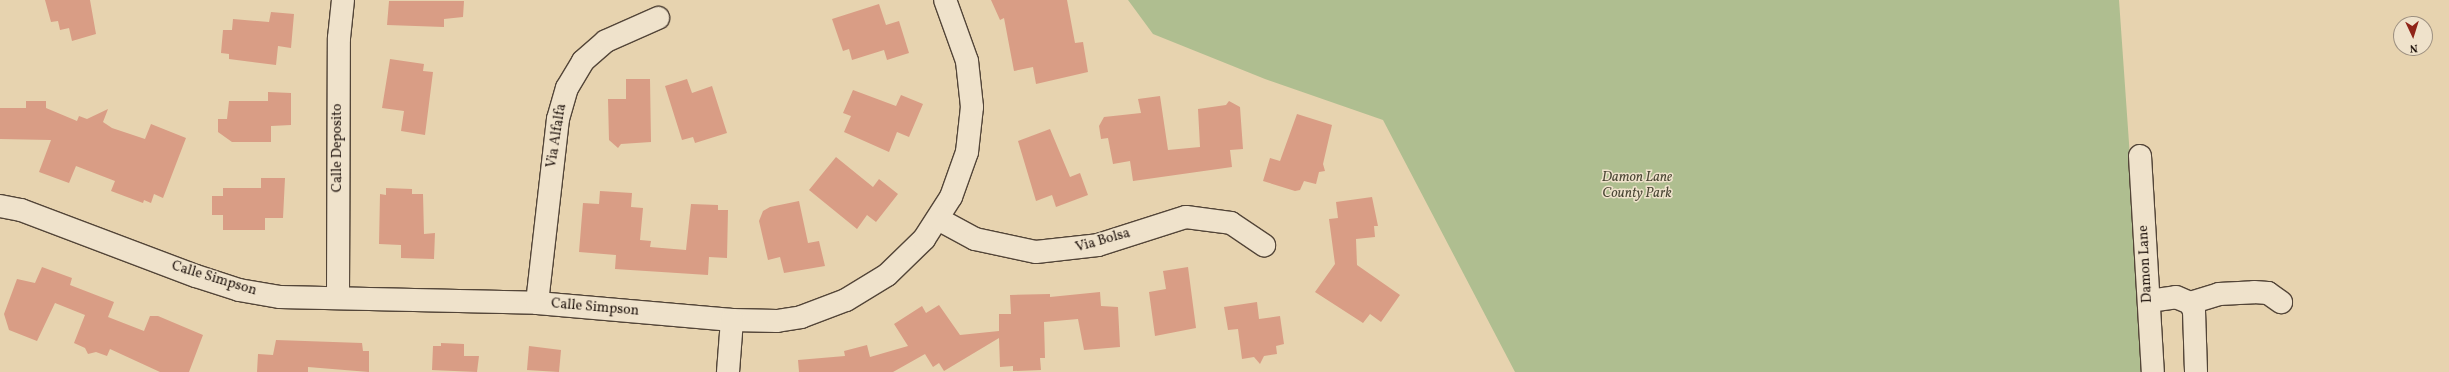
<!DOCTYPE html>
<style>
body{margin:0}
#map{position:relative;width:2449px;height:372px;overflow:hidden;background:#e7d3af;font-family:Vollkorn,serif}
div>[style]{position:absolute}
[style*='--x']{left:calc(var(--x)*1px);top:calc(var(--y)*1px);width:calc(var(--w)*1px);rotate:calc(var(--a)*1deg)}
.green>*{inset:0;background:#afbe90}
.building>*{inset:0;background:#d99d85}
.roads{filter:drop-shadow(1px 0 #534538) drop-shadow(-1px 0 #534538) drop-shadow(0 1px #534538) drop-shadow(0 -1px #534538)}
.minor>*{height:22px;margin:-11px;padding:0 11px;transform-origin:11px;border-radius:11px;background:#efe2cb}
span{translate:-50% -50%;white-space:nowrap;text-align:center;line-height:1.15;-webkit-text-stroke:3px #efe2cb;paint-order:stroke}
.street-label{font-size:14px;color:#221610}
.park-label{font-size:14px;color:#4c4836;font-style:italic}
.north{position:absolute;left:2393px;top:16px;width:40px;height:40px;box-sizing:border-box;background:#efe2cb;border:1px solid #9d9080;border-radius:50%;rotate:176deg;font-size:11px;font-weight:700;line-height:16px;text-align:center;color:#221610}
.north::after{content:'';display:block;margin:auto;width:14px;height:18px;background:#8f2418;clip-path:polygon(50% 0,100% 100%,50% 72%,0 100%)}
</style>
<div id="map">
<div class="green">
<i style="clip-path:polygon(1128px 0,2119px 0,2145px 372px,1515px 372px,1383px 120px,1265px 79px,1153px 34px)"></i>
</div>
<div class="building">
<i style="clip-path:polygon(45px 0,90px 0,96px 34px,72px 41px,69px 28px,60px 30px,58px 21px,51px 22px)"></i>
<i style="clip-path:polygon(991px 0,1067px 0,1075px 43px,1083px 42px,1088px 72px,1036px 84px,1033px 67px,1014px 71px,1004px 18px,1000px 20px)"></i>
<i style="clip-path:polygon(389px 1px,464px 1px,463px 17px,444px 19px,444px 27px,387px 25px)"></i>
<i style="clip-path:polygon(879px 4px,886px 25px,899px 21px,909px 53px,887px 60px,884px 50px,852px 60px,849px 49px,843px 51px,832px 19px)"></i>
<i style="clip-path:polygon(271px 12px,294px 14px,291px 48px,278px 46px,276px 65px,229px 59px,229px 54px,221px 53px,223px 30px,232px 30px,233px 19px,269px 22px)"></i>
<i style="clip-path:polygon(390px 59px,424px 64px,423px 71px,433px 72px,425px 135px,401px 131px,404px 111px,382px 108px)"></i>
<i style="clip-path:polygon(626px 79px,650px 79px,651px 142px,621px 144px,618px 148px,609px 140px,608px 99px,626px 99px)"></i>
<i style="clip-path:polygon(687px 79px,692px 93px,712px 86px,727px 133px,695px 143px,693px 137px,682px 140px,665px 86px)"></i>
<i style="clip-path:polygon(853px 90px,896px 106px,901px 95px,923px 104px,909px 137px,897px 132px,889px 152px,844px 132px,851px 116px,843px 113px)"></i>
<i style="clip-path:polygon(268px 92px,291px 93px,291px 125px,271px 126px,271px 142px,232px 142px,218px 132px,218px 119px,227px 119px,229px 101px,268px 101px)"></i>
<i style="clip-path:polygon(1160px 96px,1168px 150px,1200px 147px,1198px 109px,1226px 105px,1229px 101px,1240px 107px,1243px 149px,1230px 150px,1232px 167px,1133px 181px,1130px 161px,1113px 164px,1108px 138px,1101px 139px,1099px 126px,1104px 117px,1141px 113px,1138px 99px)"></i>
<i style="clip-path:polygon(26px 101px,46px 101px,46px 108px,77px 121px,79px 116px,87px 119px,108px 109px,103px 122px,112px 128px,145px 139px,151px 124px,186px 138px,163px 198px,154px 194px,151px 203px,144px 200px,143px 203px,111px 191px,115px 181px,76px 166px,69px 183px,39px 172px,51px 140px,0 139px,0 108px,26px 108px)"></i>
<i style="clip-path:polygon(1297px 114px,1332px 125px,1323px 164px,1325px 171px,1319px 172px,1316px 184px,1304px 181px,1300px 190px,1295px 191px,1263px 181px,1270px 158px,1280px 161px)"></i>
<i style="clip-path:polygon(1050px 129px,1070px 177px,1080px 173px,1088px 195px,1056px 207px,1052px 195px,1036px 201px,1018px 141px)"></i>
<i style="clip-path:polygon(836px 157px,873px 187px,879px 179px,898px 194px,876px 222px,867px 215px,857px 229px,809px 190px)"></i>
<i style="clip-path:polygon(261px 178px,285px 178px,283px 218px,265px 218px,265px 230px,223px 230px,223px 215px,212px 215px,212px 196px,223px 196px,223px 188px,261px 188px)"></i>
<i style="clip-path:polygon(386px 188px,412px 189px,412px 194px,423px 194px,424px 234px,435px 233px,434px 259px,401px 258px,401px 245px,379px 244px,380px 194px,386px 195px)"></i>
<i style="clip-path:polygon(600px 191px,632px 193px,631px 207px,643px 208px,640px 240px,651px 241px,650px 247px,686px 250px,691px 204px,718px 205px,718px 210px,728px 210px,727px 258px,709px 257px,708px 275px,615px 269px,616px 255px,579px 252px,583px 203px,599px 204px)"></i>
<i style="clip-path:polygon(1372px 197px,1378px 226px,1374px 226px,1375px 237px,1356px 239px,1357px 265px,1400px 295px,1381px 322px,1370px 314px,1363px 323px,1315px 292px,1335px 264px,1329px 219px,1338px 218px,1336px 202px)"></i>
<i style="clip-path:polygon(799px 201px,808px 243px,819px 241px,825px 266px,784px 273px,780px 257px,768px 260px,759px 221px,763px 211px,770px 207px)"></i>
<i style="clip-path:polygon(42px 267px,72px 278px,70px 285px,114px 302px,108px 317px,144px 331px,150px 316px,158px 316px,203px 335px,189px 372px,160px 372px,110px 349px,107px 356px,96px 352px,88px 354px,85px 348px,74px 343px,85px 315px,55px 303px,37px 341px,9px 330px,4px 314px,17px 279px,35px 283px)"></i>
<i style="clip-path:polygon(1188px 267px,1196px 328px,1155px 336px,1149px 292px,1166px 289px,1163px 271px)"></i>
<i style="clip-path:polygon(1100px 292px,1101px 306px,1118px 307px,1120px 347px,1084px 350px,1078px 319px,1044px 322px,1045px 358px,1040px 358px,1041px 370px,1013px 371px,1013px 366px,1000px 367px,999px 338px,944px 371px,939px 363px,933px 367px,925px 354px,893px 372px,799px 372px,798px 360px,845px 356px,844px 351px,867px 345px,870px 357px,908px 346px,894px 324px,922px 306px,926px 313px,939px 305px,960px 335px,999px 331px,999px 314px,1011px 314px,1010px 295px,1050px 294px,1050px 297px)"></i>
<i style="clip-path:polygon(1257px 302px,1259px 319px,1280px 316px,1284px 344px,1276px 346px,1277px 354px,1264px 356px,1260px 364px,1254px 357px,1242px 359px,1238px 329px,1228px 330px,1224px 307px)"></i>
<i style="clip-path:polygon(276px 340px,362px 343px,363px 351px,369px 351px,369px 372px,308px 367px,308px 372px,257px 372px,258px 354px,273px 355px)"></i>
<i style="clip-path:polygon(441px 343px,464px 344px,464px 356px,479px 356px,477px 372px,432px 370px,433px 346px,441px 346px)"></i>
<i style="clip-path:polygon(529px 346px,561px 350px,559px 372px,527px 370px)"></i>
</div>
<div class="roads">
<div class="minor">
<i style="--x:2140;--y:156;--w:216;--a:86.6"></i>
<i style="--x:0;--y:206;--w:21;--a:11"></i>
<i style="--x:21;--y:210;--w:187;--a:20.7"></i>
<i style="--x:196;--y:276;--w:45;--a:18"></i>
<i style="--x:239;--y:290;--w:42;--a:9.7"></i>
<i style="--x:280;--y:297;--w:257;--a:1.3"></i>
<i style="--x:537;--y:303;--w:196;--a:5"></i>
<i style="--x:732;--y:320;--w:45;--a:1.3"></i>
<i style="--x:777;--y:321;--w:24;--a:-9"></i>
<i style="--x:801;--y:317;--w:48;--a:-20.7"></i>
<i style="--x:846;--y:300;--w:48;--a:-31.4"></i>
<i style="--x:887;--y:275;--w:52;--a:-44.2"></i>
<i style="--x:924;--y:239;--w:50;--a:-57.3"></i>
<i style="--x:951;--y:197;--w:48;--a:-70.4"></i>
<i style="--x:967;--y:152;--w:45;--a:-83.7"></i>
<i style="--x:972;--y:107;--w:46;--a:-96.2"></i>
<i style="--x:967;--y:61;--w:65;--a:-109.8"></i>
<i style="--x:938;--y:219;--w:42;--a:28.4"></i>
<i style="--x:975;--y:239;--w:62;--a:12"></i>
<i style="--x:1036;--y:252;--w:62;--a:-6.4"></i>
<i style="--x:1098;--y:245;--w:92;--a:-17.7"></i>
<i style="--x:1186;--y:217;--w:45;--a:7.6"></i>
<i style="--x:1231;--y:223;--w:40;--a:34"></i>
<i style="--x:338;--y:296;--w:258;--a:-89.8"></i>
<i style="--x:339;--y:38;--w:38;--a:-84"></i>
<i style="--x:2149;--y:301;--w:27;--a:-8"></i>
<i style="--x:2176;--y:297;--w:15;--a:23"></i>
<i style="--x:2190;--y:303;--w:9;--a:63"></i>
<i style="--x:2194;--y:311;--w:61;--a:88.1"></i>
<i style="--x:537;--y:303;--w:185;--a:-83.5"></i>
<i style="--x:558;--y:119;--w:32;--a:-74"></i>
<i style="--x:567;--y:88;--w:31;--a:-59"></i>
<i style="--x:583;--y:61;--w:30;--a:-41"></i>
<i style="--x:606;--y:41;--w:57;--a:-23.9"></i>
<i style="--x:2190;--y:303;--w:30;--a:-17"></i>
<i style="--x:2219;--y:294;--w:35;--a:-3"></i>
<i style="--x:2254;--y:292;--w:14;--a:4"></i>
<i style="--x:2268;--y:293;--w:16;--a:35"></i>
<i style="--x:728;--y:372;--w:52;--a:-85.6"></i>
</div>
</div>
<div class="street-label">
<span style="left:557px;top:136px;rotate:-81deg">Via Alfalfa</span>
<span style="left:338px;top:148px;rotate:-90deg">Calle Deposito</span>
<span style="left:1103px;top:241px;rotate:-16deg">Via Bolsa</span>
<span style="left:2146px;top:264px;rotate:-93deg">Damon Lane</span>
<span style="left:214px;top:279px;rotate:17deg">Calle Simpson</span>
<span style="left:595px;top:308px;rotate:5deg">Calle Simpson</span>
</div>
<div class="park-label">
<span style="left:1637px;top:186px">Damon Lane<br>County Park</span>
</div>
<div class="north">N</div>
</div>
